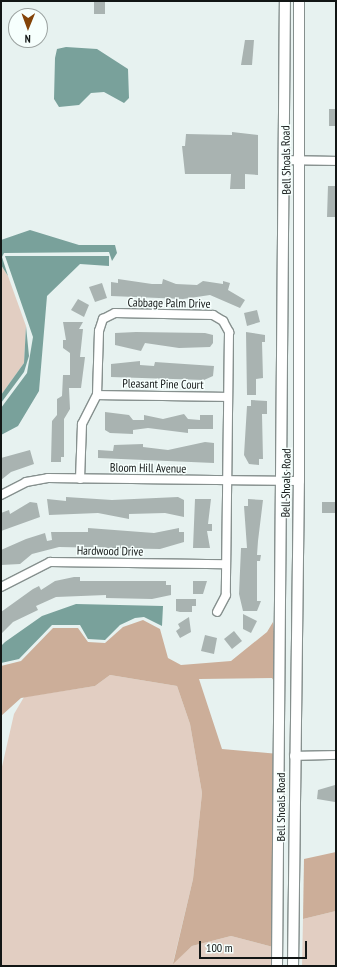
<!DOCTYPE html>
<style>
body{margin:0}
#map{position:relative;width:337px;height:967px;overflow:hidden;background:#e7f2f0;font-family:"PT Sans Narrow",sans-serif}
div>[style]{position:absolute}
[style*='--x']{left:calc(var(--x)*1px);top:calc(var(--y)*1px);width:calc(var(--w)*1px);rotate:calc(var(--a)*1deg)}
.green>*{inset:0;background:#e2cec2}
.forest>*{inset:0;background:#ccae99}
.water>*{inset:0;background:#79a19b}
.building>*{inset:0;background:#a9b3b1}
.roads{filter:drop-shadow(1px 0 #86908e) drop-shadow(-1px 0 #86908e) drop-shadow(0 1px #86908e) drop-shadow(0 -1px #86908e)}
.minor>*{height:8px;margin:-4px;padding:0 4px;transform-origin:4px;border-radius:4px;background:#fff}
.major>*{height:10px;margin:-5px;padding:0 5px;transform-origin:5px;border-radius:5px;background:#fff}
span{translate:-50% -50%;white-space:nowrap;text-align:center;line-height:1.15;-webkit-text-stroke:3px #f6fffd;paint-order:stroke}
.street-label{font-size:12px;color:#121615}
.frame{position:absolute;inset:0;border:2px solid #121615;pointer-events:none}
.north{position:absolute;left:8px;top:8px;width:40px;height:40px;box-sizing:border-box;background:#f6fffd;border:1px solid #9ba2a0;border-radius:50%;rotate:181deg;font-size:11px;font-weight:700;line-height:16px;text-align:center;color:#121615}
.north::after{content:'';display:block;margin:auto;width:14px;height:18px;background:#834308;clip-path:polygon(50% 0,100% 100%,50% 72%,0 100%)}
.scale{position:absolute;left:199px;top:941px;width:108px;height:18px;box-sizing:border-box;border:2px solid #121615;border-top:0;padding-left:5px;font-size:12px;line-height:14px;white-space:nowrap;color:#121615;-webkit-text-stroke:3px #f6fffd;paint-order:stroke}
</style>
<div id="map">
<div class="green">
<i style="clip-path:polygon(1px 265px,8px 276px,26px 326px,24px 363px,1px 395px)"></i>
<i style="clip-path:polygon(110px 675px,177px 686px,190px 724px,202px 793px,193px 879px,173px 963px,192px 946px,231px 936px,273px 947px,273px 966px,1px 966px,1px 771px,14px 714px,24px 697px,95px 686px)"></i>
<i style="clip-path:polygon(336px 911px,336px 966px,302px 966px,303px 919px)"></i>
</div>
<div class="forest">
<i style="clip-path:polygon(143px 620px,160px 629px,168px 658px,181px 665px,231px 661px,267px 632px,273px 622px,280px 691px,272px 678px,199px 679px,222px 749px,279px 754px,273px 947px,231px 936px,192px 946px,173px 964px,193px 879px,202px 793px,190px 724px,177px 686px,110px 675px,95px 686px,21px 698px,1px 716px,1px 666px,21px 661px,53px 628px,78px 628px,88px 642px,105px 643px,123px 627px)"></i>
<i style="clip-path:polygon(336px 852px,336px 911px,303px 919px,304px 859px)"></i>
</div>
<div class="water">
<i style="clip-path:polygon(66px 47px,97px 49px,128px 69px,129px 98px,124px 103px,104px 92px,91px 93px,79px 105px,59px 107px,54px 99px,55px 58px,57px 49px)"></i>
<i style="clip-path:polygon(30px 230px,79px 245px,115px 245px,117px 253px,112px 261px,109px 252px,4px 253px,2px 257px,8px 276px,1px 265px,1px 240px)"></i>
<i style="clip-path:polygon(5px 256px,109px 256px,109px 266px,80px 264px,47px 296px,39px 391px,18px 426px,1px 435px,1px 408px,27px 373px,33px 337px)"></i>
<i style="clip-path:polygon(26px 326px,29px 356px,24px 372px,1px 403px,1px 395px,24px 363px)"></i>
<i style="clip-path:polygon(76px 604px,163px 606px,162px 626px,144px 617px,135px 618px,120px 625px,105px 640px,88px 639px,80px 625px,52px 625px,19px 659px,1px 663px,1px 646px,5px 642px,42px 616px)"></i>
</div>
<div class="building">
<i style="clip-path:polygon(94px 1px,105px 1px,105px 14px,94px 14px)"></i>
<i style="clip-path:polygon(245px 40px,254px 40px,252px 65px,241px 65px)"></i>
<i style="clip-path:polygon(329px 109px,336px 109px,336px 126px,329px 126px)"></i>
<i style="clip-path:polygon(232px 132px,258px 135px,258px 175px,245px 174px,245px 189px,230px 189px,231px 174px,185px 174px,182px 146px,185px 146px,186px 134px,232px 135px)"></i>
<i style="clip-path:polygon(328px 186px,336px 186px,336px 217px,327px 217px)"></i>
<i style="clip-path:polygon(118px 279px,152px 284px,162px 284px,163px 279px,176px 284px,197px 285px,203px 281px,223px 284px,223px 281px,230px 283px,228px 290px,245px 300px,240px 308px,210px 295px,183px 299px,111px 296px,111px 282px,118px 283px)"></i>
<i style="clip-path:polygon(102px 283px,107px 298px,95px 302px,89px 287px)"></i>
<i style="clip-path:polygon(78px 299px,89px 305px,84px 317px,71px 310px)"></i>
<i style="clip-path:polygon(257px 310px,260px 322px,247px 326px,244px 313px)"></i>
<i style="clip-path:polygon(63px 322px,83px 322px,79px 329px,83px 329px,80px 357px,85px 357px,84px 365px,81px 388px,69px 388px,70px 409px,64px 419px,64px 457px,61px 457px,61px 462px,51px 462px,52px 421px,57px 415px,57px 399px,62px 396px,63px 375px,70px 375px,70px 353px,63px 348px,63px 340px,66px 340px)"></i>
<i style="clip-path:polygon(136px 332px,205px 333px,213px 335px,213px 343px,210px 347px,179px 348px,145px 343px,141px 351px,115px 345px,115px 333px)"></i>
<i style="clip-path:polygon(246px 332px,265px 335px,265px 342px,262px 342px,263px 378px,256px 379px,256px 395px,247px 395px)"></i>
<i style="clip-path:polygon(140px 361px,140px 365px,154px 366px,155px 362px,214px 366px,213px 376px,204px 380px,111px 377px,111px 364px)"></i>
<i style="clip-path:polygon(251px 400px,267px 401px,267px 414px,262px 414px,263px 459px,259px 459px,259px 465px,249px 464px,244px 455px,247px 406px,251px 406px)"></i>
<i style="clip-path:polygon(105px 412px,129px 415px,133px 420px,144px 420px,144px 415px,163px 419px,184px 414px,188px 419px,200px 420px,200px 415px,213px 415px,213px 429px,188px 429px,188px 433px,148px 428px,133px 430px,133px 434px,110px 433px,105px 430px)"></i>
<i style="clip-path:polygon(205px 442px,214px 443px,214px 463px,98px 458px,98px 450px,113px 451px,114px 445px,143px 444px,143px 447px,168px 450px)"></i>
<i style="clip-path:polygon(30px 450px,34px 464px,11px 472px,1px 480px,1px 458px)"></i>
<i style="clip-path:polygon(66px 497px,112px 500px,178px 497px,184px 500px,184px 517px,165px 513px,129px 514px,129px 519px,98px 513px,49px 515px,47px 499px,66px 501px)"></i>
<i style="clip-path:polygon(195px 499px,211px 499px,208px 524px,212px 524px,212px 531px,207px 531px,210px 548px,193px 548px)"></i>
<i style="clip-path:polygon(248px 499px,263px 500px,258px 541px,257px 555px,261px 555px,260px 561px,257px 561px,257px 601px,261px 601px,257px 611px,243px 611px,239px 594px,241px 548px,247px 548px,244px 506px,248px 506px)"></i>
<i style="clip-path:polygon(30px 502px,37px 503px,40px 517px,1px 531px,1px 513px,9px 510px,10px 514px)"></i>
<i style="clip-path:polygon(322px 502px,336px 502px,336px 513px,322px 513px)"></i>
<i style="clip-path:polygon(88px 528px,154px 533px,179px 528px,179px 532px,184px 532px,184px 542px,160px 549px,59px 547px,32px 554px,20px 564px,1px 565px,1px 550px,26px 539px,45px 533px,47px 541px,52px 540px,51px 532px,88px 532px)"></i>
<i style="clip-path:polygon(74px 577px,80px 577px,80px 581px,166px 581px,166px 585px,171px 585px,171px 595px,152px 599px,106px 598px,106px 595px,56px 597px,36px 606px,38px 610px,13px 622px,1px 634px,1px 612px,33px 589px,39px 586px,41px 590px,55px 581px)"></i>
<i style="clip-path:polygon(193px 581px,207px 581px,203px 594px,193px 594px)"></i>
<i style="clip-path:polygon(176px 599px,196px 599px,196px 606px,192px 606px,192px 612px,180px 612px,176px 611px)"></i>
<i style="clip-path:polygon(243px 614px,257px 621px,251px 633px,243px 629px)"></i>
<i style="clip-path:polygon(189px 617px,191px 632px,180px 638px,176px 631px,180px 628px,178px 624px)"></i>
<i style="clip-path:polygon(234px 631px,242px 641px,232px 649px,224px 639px)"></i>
<i style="clip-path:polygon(205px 635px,217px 638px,214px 654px,201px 651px)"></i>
<i style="clip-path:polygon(335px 785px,335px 802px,317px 799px,318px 790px)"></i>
</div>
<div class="roads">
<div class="minor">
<i style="--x:283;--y:160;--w:53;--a:1.1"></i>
<i style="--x:97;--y:395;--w:131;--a:0.9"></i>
<i style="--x:80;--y:479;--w:55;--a:-87.9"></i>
<i style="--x:82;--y:424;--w:33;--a:-63"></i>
<i style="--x:97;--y:395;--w:64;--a:-88.2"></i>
<i style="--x:99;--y:331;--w:13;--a:-72"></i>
<i style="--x:103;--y:319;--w:13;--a:-27"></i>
<i style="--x:115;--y:313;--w:98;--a:1.2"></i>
<i style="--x:213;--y:315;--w:12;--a:31"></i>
<i style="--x:223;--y:321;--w:13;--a:61"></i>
<i style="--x:229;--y:332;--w:263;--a:90.7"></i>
<i style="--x:226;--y:595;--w:19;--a:118"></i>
<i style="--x:1;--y:495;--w:28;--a:-27"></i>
<i style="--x:26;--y:482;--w:22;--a:-10"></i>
<i style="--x:48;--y:478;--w:251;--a:0.7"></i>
<i style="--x:1;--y:587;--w:55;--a:-27"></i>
<i style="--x:50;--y:562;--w:176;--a:0.7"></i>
<i style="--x:294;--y:756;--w:42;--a:-1.4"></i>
</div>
<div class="major">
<i style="--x:277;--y:966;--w:965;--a:-89.53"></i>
<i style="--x:293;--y:966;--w:485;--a:-89.3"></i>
<i style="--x:299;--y:481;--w:480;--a:-90"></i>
</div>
</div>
<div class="street-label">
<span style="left:286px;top:160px;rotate:-91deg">Bell Shoals Road</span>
<span style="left:169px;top:303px;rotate:1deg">Cabbage Palm Drive</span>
<span style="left:163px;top:384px;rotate:1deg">Pleasant Pine Court</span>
<span style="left:148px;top:468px;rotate:1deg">Bloom Hill Avenue</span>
<span style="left:286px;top:483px;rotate:-89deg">Bell Shoals Road</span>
<span style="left:110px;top:551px;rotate:1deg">Hardwood Drive</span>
<span style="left:281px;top:807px;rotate:-90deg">Bell Shoals Road</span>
</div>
<div class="frame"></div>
<div class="north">N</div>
<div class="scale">100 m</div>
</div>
